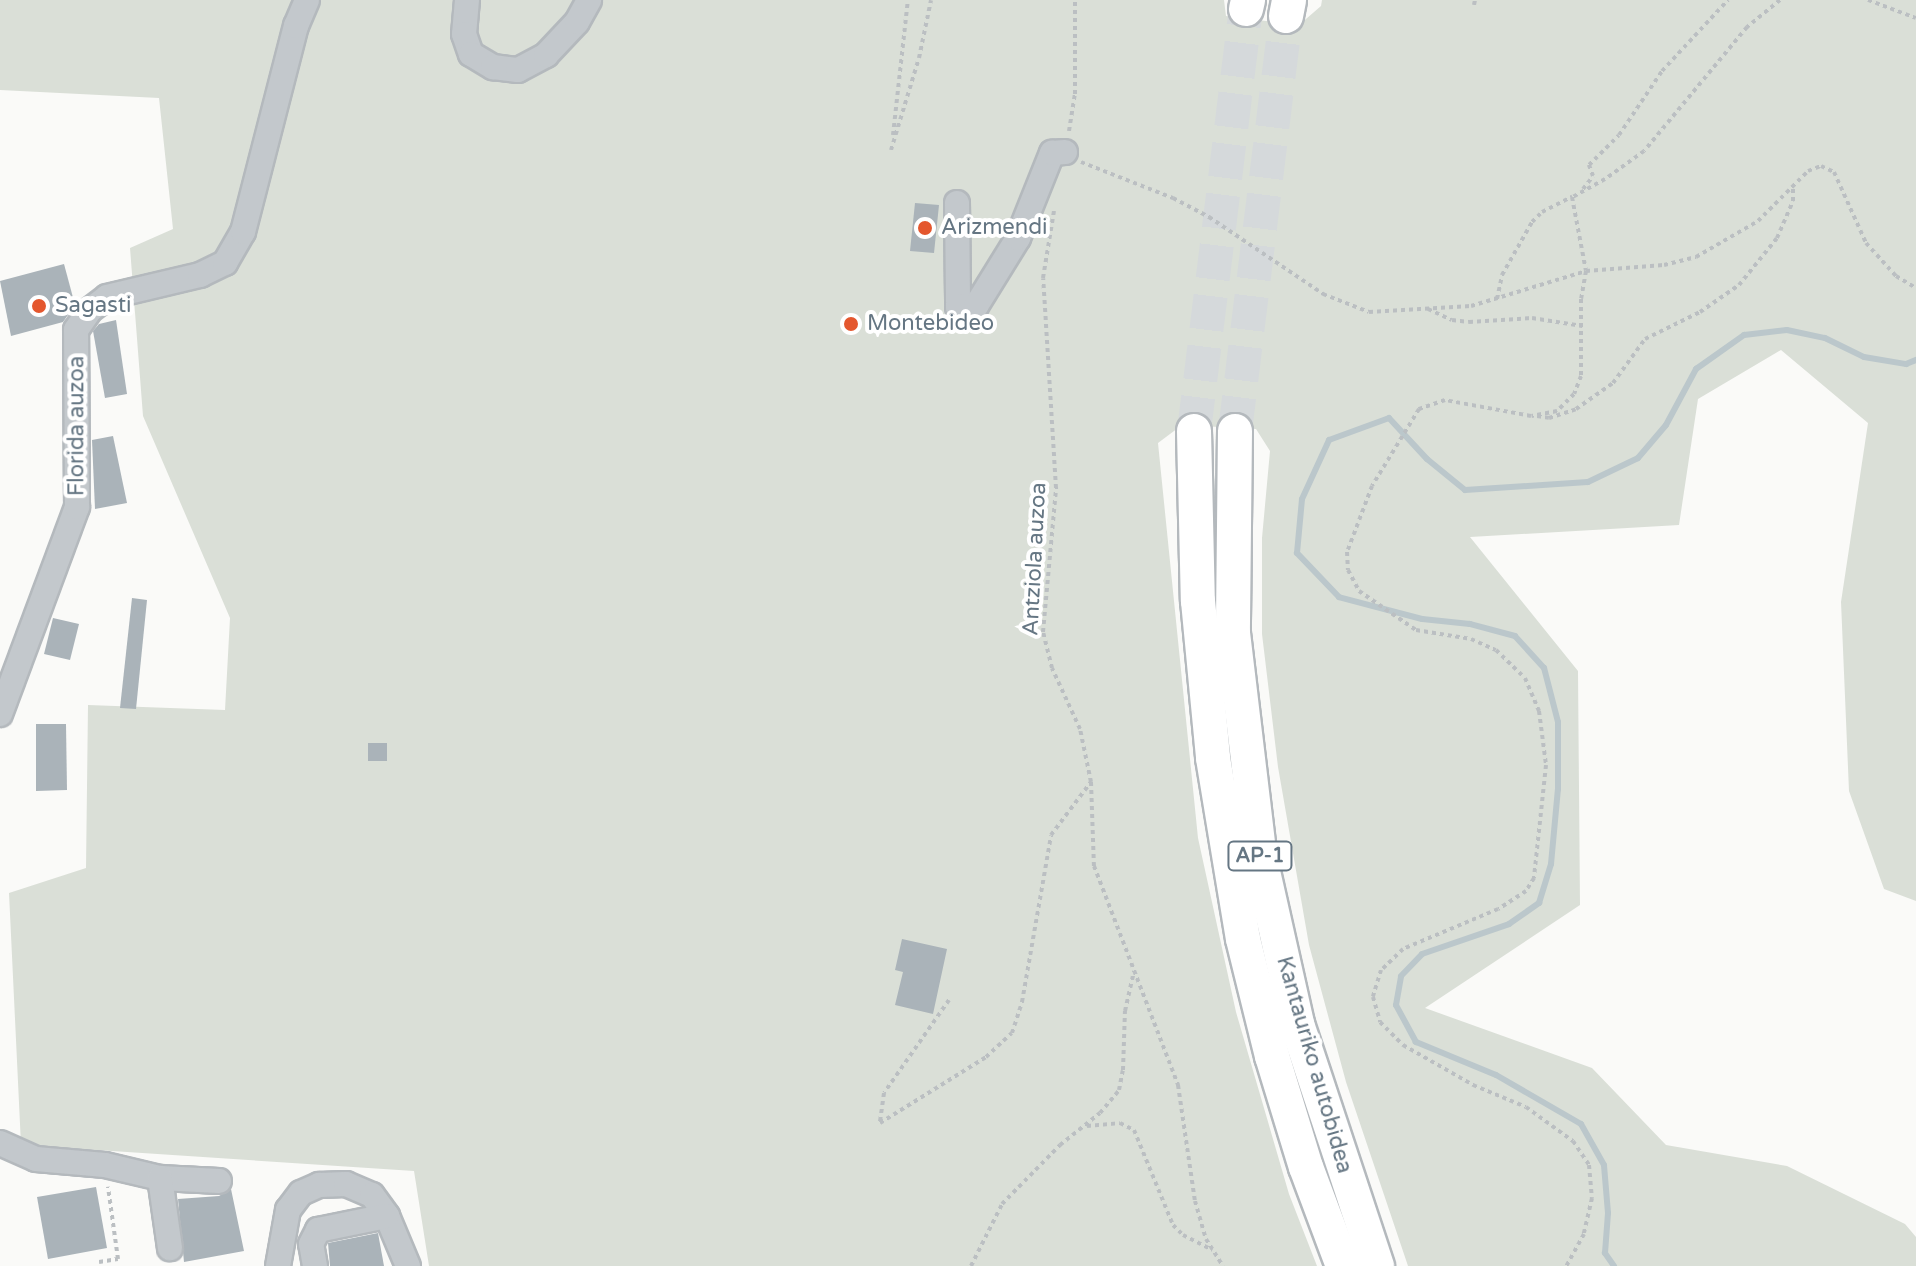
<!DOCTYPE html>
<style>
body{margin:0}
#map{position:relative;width:1916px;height:1266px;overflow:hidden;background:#fafaf8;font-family:"Varela Round",sans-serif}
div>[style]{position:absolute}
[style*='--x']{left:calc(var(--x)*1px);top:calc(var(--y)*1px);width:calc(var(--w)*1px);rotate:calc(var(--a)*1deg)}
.green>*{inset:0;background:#dadfd7}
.stream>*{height:6px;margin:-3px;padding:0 3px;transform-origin:3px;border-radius:3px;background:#bbc7cb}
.building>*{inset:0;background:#aab3b9}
.highway-tunnel>*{height:34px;margin-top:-17px;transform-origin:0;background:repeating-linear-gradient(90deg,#d5d9db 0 34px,transparent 0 51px)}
.path>*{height:4px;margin-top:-2px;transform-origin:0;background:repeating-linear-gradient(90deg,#bbbfc2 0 4px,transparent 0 8px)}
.roads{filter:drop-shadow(2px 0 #b4b9bd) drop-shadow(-2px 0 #b4b9bd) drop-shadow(0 2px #b4b9bd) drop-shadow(0 -2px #b4b9bd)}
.minor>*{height:24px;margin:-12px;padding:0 12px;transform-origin:12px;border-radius:12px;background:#c3c8cc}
.highway>*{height:34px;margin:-17px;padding:0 17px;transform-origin:17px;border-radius:17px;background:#fff}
.dots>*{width:22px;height:22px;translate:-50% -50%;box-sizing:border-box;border:4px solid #fff;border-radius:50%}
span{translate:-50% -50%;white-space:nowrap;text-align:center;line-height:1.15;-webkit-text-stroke:8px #fff;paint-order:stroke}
.shield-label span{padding:2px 6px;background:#fff;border:2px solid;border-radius:6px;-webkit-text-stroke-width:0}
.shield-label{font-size:20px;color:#657683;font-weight:700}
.poi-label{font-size:22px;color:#657683}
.left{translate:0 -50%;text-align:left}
.street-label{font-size:22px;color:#657683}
</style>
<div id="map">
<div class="green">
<i style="clip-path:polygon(0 0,1224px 0,1226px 16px,1299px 25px,1321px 6px,1322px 0,1916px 0,1916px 901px,1884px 889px,1849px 791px,1841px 602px,1868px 423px,1781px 350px,1698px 399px,1679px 525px,1470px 537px,1578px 671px,1580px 905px,1425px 1008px,1592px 1068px,1666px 1145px,1787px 1166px,1905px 1224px,1916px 1237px,1916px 1266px,1408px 1266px,1346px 1082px,1309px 945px,1278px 767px,1262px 634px,1262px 538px,1270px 451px,1256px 429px,1182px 425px,1158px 443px,1198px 838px,1236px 1012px,1289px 1194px,1317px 1266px,429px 1266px,414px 1171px,21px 1145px,9px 893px,86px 868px,88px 705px,225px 710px,230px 618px,143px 416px,130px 248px,173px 229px,159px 98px,0 90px)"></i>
</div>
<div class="stream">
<i style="--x:1614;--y:1266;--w:16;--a:-125"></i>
<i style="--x:1605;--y:1253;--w:40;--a:-85.7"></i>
<i style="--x:1608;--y:1213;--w:48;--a:-94.8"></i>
<i style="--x:1604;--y:1165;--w:47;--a:-119.3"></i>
<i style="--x:1581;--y:1124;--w:98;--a:-150"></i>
<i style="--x:1496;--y:1075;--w:87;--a:-157.6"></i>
<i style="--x:1416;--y:1042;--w:42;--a:-118.4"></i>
<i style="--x:1396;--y:1005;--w:29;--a:-80"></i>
<i style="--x:1401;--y:976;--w:30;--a:-46"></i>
<i style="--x:1422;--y:954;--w:92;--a:-19"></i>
<i style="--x:1509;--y:924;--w:37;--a:-35"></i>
<i style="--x:1539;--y:903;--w:41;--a:-72.9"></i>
<i style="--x:1551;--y:864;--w:75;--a:-84.7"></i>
<i style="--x:1558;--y:789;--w:67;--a:-90"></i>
<i style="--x:1558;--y:722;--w:56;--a:-104.5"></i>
<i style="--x:1544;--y:668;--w:43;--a:-132.2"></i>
<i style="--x:1515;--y:636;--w:47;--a:-165.1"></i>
<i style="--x:1470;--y:624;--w:48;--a:-174.1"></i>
<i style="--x:1422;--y:619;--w:86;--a:-165.2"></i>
<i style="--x:1339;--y:597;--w:61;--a:-133.7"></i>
<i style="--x:1297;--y:553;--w:54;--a:-84.7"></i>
<i style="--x:1302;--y:499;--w:65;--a:-65.4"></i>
<i style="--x:1329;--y:440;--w:64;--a:-20.1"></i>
<i style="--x:1389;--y:418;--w:56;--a:47.2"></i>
<i style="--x:1427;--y:459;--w:49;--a:39.2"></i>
<i style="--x:1465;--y:490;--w:123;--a:-3.7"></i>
<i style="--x:1588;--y:482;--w:55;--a:-25.6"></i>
<i style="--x:1638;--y:458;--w:43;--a:-49.7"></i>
<i style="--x:1666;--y:425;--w:64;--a:-61.8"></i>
<i style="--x:1696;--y:369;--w:59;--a:-35.3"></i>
<i style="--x:1744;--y:335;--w:43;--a:-6.6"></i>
<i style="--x:1787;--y:330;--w:39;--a:12"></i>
<i style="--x:1825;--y:338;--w:43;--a:26"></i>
<i style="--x:1864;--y:357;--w:43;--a:9.5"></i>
<i style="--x:1906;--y:364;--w:11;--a:-22"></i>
</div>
<div class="building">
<i style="clip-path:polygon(915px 203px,939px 205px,934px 253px,910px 251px)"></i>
<i style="clip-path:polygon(64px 264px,75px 305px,63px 322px,11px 336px,0 281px)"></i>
<i style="clip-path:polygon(116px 320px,127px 394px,105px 398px,93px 331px,99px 324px)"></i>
<i style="clip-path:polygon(113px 436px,127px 503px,95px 509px,92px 440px)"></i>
<i style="clip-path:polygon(132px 598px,147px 600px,136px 709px,120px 708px)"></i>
<i style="clip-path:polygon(53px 618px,79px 624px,70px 660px,44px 654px)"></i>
<i style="clip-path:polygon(36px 724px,66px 724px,67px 790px,36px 791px)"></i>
<i style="clip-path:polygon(368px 743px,387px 743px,387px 761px,368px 761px)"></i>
<i style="clip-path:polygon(902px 939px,947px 949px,933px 1014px,895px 1005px,903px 972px,895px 970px)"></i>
<i style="clip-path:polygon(96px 1187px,107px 1248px,48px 1259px,37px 1197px)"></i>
<i style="clip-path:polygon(231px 1189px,244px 1251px,184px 1262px,178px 1199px,219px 1196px)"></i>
<i style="clip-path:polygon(378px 1233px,384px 1266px,330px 1266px,328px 1243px)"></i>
</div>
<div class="highway-tunnel">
<i style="--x:1194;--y:431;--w:425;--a:-83"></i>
<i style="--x:1235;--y:431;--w:418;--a:-83"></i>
</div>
<div class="path">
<i style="--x:1780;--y:0;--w:43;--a:140.7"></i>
<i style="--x:1747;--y:27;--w:161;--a:129.7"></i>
<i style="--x:1644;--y:151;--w:48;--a:144.3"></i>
<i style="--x:1605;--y:179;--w:38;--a:151"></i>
<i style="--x:1572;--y:197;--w:75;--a:79.3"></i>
<i style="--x:1586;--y:271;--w:78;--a:-4.4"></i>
<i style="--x:1664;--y:265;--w:33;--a:-14"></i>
<i style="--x:1696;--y:257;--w:72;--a:-30.1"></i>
<i style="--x:1758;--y:221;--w:71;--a:-45"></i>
<i style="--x:1808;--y:171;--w:14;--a:-21"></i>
<i style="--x:1821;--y:166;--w:14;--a:25"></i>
<i style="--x:1834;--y:172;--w:78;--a:65.7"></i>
<i style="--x:1866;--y:243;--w:45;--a:47.7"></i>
<i style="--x:1896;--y:276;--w:23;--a:31"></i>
<i style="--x:1868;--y:0;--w:51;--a:20.6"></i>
<i style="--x:1474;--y:5;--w:5;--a:-79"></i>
<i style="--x:1069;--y:131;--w:37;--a:-81"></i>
<i style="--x:1075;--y:94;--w:94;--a:-90"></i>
<i style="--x:893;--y:135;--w:136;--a:-83.7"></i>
<i style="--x:891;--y:150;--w:96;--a:-73.1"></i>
<i style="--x:919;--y:58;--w:59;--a:-78.3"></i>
<i style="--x:1081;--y:162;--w:99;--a:21.4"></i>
<i style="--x:1173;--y:198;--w:41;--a:27.8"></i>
<i style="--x:1209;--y:217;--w:138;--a:34"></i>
<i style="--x:1323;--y:294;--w:49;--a:21.4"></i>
<i style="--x:1369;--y:312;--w:102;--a:-3.4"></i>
<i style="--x:1471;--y:306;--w:120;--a:-16.9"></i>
<i style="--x:1586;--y:271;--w:28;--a:100"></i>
<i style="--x:1581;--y:299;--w:77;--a:90"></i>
<i style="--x:1581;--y:376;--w:19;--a:111"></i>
<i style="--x:1574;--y:394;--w:24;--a:135"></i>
<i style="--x:1557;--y:411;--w:26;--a:169"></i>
<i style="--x:1531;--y:416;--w:87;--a:-169.5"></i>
<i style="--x:1445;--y:400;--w:28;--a:161"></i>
<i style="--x:1419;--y:409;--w:90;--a:121.4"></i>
<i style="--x:1372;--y:486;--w:71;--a:110.7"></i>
<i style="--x:1347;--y:552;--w:18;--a:87"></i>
<i style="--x:1348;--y:570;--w:24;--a:62"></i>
<i style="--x:1359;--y:591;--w:69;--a:34.4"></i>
<i style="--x:1416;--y:630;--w:56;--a:9.3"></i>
<i style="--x:1471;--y:639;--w:27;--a:24"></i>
<i style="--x:1496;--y:650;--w:40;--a:44"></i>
<i style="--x:1525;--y:678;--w:36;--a:67"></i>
<i style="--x:1539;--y:711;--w:54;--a:82.6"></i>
<i style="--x:1546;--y:765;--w:114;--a:96.1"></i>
<i style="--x:1534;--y:878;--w:15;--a:122"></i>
<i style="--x:1526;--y:891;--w:33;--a:147"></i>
<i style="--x:1498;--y:909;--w:103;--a:157.2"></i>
<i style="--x:1403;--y:949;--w:30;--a:136"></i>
<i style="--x:1381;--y:970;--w:28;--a:107"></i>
<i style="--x:1373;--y:997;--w:26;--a:74"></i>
<i style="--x:1380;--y:1022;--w:33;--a:45"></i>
<i style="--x:1403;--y:1045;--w:81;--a:29.7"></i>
<i style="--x:1473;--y:1085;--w:57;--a:22.5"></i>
<i style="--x:1526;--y:1107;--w:58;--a:35.9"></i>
<i style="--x:1573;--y:1141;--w:29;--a:56"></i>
<i style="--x:1589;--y:1165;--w:33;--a:85"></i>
<i style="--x:1592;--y:1198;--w:37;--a:103"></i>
<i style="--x:1584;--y:1234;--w:37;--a:119"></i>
<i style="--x:1583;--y:189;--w:16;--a:-52"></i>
<i style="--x:1593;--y:176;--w:12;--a:-110"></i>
<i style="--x:1589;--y:165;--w:42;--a:-45"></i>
<i style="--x:1619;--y:135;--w:77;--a:-56.1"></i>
<i style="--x:1662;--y:71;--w:97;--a:-47.1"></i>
<i style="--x:1497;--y:299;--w:25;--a:-78"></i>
<i style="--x:1502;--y:275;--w:61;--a:-60.5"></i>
<i style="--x:1532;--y:222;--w:14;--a:-45"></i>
<i style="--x:1542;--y:212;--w:34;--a:-27"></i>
<i style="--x:1428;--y:309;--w:26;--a:25"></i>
<i style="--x:1452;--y:320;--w:17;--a:7"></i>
<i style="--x:1469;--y:322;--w:63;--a:-3.6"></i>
<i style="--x:1532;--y:318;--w:51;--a:9.1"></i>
<i style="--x:1537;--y:416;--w:12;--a:9"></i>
<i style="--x:1549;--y:418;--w:28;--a:-18"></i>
<i style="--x:1576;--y:409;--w:45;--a:-35.1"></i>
<i style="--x:1613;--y:383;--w:54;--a:-54"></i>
<i style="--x:1645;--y:339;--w:61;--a:-26.1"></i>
<i style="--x:1700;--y:312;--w:47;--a:-34.7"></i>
<i style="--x:1739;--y:285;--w:60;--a:-51"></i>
<i style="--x:1777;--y:238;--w:40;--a:-66.6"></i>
<i style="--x:1793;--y:201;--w:13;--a:-90"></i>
<i style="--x:1091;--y:782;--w:84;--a:88"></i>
<i style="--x:1094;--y:866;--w:235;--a:69"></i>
<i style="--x:1178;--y:1085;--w:117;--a:81.7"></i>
<i style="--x:1195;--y:1201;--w:40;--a:74"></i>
<i style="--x:1206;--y:1239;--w:32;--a:58"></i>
<i style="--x:949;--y:1000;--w:113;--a:125"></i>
<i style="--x:884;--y:1093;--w:30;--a:98"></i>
<i style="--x:880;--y:1123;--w:125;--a:-31.9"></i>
<i style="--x:986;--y:1057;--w:35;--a:-43"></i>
<i style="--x:1012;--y:1033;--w:33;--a:-72"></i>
<i style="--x:1022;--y:1002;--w:169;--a:-80.1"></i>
<i style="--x:1051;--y:835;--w:66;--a:-53"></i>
<i style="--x:1091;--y:782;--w:54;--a:-101.7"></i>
<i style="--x:1080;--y:729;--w:67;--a:-114.7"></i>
<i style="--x:1052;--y:668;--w:37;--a:-104"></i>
<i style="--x:1043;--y:632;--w:145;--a:-84.8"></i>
<i style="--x:1056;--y:488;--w:210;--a:-93.5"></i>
<i style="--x:1043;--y:278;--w:68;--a:-80.7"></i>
<i style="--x:1087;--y:1126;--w:33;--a:-5"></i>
<i style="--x:1120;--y:1123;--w:16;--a:27"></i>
<i style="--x:1134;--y:1130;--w:103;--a:67.7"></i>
<i style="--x:1173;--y:1225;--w:14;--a:45"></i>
<i style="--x:1183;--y:1235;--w:33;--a:27"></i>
<i style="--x:99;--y:1262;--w:19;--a:-9"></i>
<i style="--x:118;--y:1259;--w:73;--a:-97.9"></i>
<i style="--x:971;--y:1266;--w:69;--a:-63.4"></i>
<i style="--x:1002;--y:1204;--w:83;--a:-45.5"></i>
<i style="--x:1060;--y:1145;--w:51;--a:-38.7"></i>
<i style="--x:1100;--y:1113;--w:30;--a:-50"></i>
<i style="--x:1119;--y:1090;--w:20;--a:-79"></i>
<i style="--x:1123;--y:1070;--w:59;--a:-88.1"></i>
<i style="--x:1125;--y:1011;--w:41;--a:-77.3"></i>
</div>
<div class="roads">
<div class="minor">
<i style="--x:467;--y:0;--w:34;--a:95"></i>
<i style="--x:464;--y:34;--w:21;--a:71"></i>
<i style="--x:471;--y:54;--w:26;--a:31"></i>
<i style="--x:493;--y:67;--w:25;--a:7"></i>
<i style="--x:518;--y:70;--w:32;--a:-28"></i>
<i style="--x:546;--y:55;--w:45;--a:-46.8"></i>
<i style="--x:577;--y:22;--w:25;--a:-61"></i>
<i style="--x:957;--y:203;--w:104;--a:89.4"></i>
<i style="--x:958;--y:307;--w:18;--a:-3"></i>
<i style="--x:976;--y:306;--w:80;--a:-58.3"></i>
<i style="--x:1018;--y:238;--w:92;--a:-68.2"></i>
<i style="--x:1052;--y:153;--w:13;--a:-4"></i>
<i style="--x:0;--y:714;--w:221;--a:-69.6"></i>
<i style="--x:77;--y:507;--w:177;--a:-90.3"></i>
<i style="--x:76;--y:330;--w:24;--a:-55"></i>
<i style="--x:90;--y:310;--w:21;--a:-37"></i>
<i style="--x:107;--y:297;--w:96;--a:-13.3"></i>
<i style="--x:200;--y:275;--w:28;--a:-26"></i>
<i style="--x:225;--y:263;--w:36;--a:-60"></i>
<i style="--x:243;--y:232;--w:213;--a:-75.6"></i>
<i style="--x:296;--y:26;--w:28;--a:-67"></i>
<i style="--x:0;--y:1143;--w:39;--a:24"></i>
<i style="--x:36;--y:1159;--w:69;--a:5"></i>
<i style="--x:105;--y:1165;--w:57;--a:13.3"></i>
<i style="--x:160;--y:1178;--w:59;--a:2.9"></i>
<i style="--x:160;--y:1178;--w:71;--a:81.9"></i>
<i style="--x:278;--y:1266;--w:57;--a:-79.9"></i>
<i style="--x:288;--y:1210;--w:21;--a:-53"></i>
<i style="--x:301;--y:1193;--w:20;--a:-24"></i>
<i style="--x:319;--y:1185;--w:27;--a:-2"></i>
<i style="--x:346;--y:1184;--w:28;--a:23"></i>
<i style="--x:372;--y:1195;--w:26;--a:54"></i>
<i style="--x:387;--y:1216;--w:54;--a:67.2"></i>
<i style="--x:315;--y:1266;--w:22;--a:-100"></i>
<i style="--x:311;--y:1244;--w:16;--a:-63"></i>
<i style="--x:318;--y:1230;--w:70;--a:-11.5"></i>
</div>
<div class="highway">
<i style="--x:1246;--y:9;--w:9;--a:-77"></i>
<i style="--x:1286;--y:16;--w:16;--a:-79"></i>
<i style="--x:1194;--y:431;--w:170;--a:88.7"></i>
<i style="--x:1198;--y:601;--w:158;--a:84.5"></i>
<i style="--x:1213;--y:758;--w:183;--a:80.6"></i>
<i style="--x:1243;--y:939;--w:121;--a:76.1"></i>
<i style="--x:1272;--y:1056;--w:116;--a:73"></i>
<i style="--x:1306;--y:1167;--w:106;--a:69.5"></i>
<i style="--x:1235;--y:431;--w:202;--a:90.6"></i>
<i style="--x:1233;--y:633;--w:227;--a:83.2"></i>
<i style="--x:1260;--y:858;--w:170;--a:77.4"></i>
<i style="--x:1297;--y:1024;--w:255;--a:71.7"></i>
</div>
</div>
<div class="dots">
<i style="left:925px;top:228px;background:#e4572e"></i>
<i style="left:39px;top:306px;background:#e4572e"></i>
<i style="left:851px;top:324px;background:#e4572e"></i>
</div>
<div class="shield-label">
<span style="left:1260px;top:856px">AP-1</span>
</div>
<div class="poi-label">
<span class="left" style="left:941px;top:228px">Arizmendi</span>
<span class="left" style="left:55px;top:306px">Sagasti</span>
<span class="left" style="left:867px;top:324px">Montebideo</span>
</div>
<div class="street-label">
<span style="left:77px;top:426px;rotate:-90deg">Florida auzoa</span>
<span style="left:1035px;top:559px;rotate:-87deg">Antziola auzoa</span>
<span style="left:1314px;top:1065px;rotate:74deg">Kantauriko autobidea</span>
</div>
</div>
